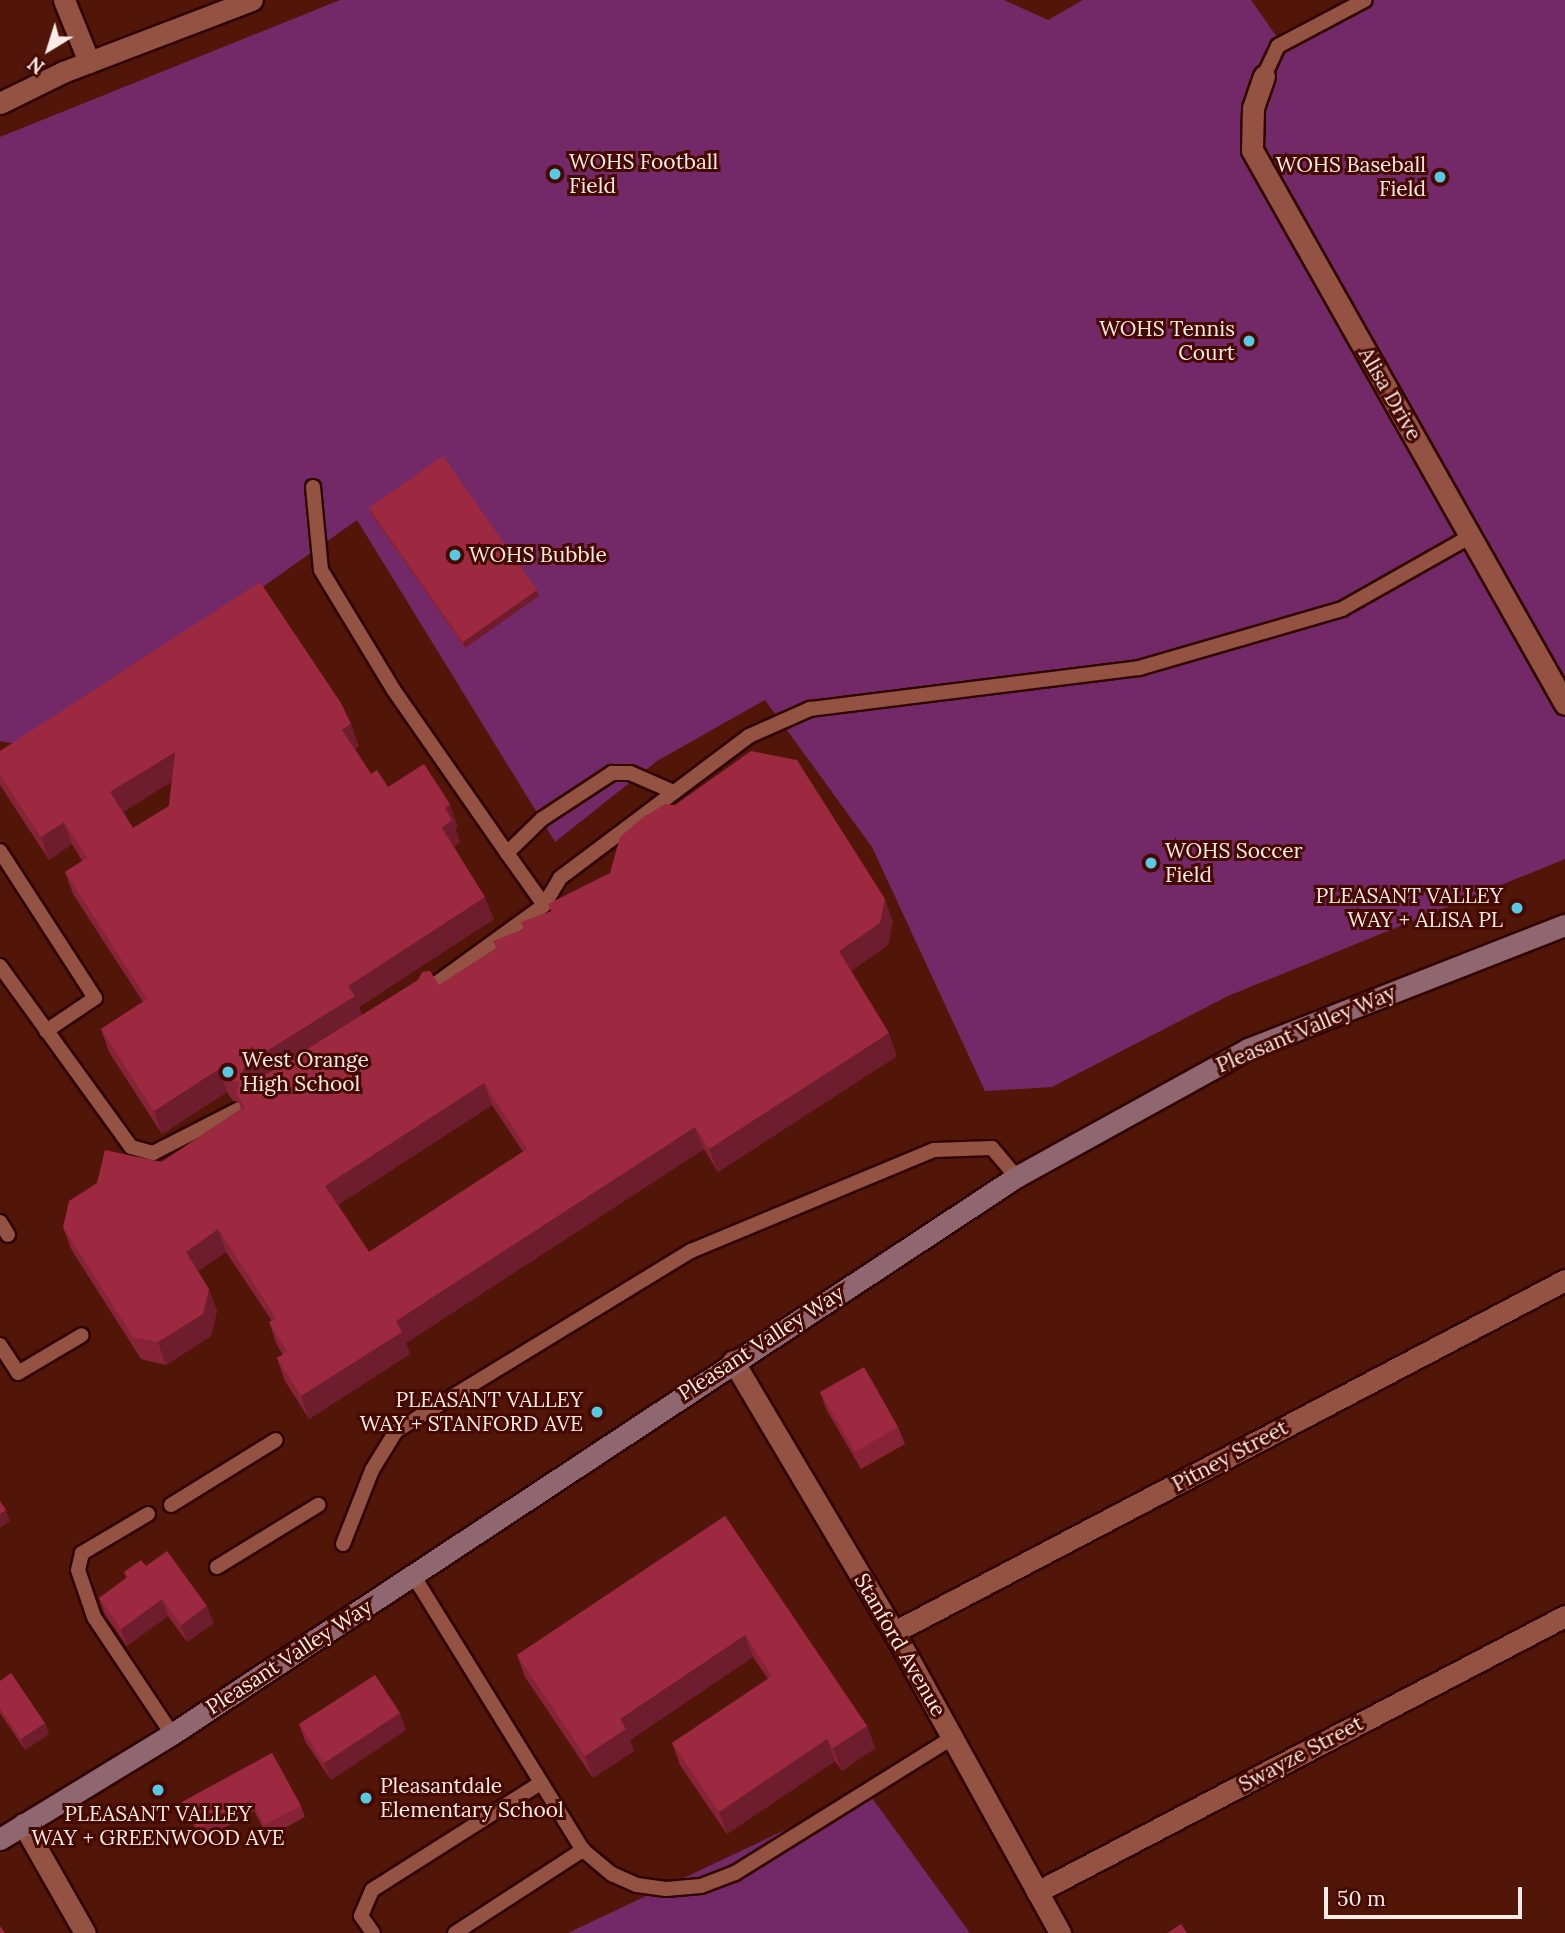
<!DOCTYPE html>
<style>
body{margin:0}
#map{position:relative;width:1565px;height:1933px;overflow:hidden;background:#511608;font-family:Lora,serif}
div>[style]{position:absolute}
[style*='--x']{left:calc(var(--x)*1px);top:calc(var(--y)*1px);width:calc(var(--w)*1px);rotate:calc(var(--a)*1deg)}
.green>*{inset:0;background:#732967}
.roads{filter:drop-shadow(2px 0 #2e0300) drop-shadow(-2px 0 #2e0300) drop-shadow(0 2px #2e0300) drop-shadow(0 -2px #2e0300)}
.lane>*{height:14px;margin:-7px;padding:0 7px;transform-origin:7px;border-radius:7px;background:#945243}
.street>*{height:21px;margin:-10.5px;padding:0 10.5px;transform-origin:10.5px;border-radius:10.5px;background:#945243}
.secondary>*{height:21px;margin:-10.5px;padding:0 10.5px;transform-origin:10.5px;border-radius:10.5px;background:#906670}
.wall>*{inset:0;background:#862337}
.shaded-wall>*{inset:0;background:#6d1d2d}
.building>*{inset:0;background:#9c2940}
.dots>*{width:19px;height:19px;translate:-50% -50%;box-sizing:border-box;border:4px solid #450900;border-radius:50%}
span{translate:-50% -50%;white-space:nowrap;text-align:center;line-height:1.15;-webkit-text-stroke:6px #450900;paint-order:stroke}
.poi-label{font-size:21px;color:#fcece8}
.left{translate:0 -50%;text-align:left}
.right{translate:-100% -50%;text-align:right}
.street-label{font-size:21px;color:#fcece8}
.north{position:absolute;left:14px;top:14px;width:70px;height:70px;-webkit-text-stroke:5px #450900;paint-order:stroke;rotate:218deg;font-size:19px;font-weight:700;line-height:28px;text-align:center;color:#fcece8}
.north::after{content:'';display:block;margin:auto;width:24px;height:32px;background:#fcece8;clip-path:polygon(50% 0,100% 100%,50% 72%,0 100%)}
.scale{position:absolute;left:1324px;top:1887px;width:198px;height:32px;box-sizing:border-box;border:4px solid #fcece8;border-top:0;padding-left:9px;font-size:21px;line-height:24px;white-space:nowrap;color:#fcece8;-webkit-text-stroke:5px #450900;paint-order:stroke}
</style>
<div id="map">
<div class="green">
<i style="clip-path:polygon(340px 0,1004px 0,1048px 20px,1083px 0,1251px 0,1279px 40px,1354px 0,1565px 0,1565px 859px,1228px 996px,1052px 1087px,985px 1091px,872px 847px,765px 700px,657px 761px,555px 842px,357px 520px,257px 591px,16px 744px,0 741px,0 137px)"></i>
<i style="clip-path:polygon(867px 1791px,970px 1933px,568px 1933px)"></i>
</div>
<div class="roads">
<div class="lane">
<i style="--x:1264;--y:76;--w:33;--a:-65"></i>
<i style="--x:1278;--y:46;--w:98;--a:-27.9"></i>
<i style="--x:313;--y:487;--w:83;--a:84.5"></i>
<i style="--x:321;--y:570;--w:139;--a:58.8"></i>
<i style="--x:393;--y:689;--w:200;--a:55.2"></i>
<i style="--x:507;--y:853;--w:49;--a:-44.2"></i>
<i style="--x:542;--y:819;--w:84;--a:-33.3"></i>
<i style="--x:612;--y:773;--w:18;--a:0"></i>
<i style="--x:630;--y:773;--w:48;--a:23.4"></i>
<i style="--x:0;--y:851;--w:175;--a:57.1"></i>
<i style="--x:95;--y:998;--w:59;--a:146"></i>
<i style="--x:507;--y:853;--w:64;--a:54.6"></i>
<i style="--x:0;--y:966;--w:223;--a:54.1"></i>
<i style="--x:131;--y:1147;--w:23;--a:15"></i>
<i style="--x:153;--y:1153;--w:97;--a:-27.1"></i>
<i style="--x:434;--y:985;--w:136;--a:-36"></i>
<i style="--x:544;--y:905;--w:31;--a:-59"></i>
<i style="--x:560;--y:878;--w:236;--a:-36.9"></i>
<i style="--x:749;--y:736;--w:67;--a:-23.9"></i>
<i style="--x:810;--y:709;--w:332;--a:-7.1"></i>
<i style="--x:1139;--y:668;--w:211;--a:-16.2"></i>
<i style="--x:1342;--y:609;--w:148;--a:-29.5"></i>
<i style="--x:0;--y:1222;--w:15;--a:58"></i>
<i style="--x:0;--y:1345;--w:33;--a:57"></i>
<i style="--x:18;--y:1373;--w:74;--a:-30.7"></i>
<i style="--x:171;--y:1505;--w:123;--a:-31.8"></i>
<i style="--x:148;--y:1514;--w:77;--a:149.4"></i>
<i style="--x:82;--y:1553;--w:17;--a:103"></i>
<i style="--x:78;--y:1570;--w:50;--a:71.2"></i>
<i style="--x:94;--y:1617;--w:141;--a:56.3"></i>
<i style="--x:343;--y:1544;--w:79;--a:-68.6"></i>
<i style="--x:372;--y:1470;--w:46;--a:-58.4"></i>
<i style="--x:396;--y:1431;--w:346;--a:-31.4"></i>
<i style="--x:691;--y:1251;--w:263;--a:-22.6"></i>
<i style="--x:934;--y:1150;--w:58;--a:-2"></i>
<i style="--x:992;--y:1148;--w:38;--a:50"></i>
<i style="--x:217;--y:1567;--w:119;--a:-31.5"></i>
<i style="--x:413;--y:1575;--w:323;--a:58.3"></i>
<i style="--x:583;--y:1850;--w:38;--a:40"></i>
<i style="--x:612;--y:1874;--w:27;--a:24"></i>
<i style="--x:637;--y:1885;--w:29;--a:8"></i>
<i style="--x:666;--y:1889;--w:35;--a:-5"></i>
<i style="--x:701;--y:1886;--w:36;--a:-21"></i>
<i style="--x:735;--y:1873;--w:256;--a:-31.9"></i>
<i style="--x:373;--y:1933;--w:21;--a:-125"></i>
<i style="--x:361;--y:1916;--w:28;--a:-67"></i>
<i style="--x:372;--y:1890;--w:198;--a:-32.4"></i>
<i style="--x:455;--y:1933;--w:153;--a:-33"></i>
</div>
<div class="street">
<i style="--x:64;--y:0;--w:67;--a:68"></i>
<i style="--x:1264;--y:76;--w:34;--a:109"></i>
<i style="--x:1253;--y:108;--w:42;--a:91.4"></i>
<i style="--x:1252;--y:150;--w:636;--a:60.53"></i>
<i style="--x:0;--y:103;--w:70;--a:-26.2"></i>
<i style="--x:63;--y:72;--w:202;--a:-20.9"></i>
<i style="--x:733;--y:1361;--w:315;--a:59.3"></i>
<i style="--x:894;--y:1632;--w:344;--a:61.1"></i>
<i style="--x:894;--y:1632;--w:758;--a:-27.68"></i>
<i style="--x:23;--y:1824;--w:125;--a:60.4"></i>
<i style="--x:1037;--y:1892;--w:596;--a:-27.6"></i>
</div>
<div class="secondary">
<i style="--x:0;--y:1839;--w:202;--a:-31.4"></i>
<i style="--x:172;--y:1734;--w:1011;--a:-33.42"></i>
<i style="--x:1016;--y:1177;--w:265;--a:-28.9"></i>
<i style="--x:1248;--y:1049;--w:340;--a:-21.4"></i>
</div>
</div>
<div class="wall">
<i style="clip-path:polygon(369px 508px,539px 596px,465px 648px,371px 514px)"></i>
<i style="clip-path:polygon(evenodd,359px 746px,355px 749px,371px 774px,388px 787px,458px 827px,455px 829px,460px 842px,454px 847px,494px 919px,359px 1007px,362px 1015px,439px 985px,893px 921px,888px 945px,851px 971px,897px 1056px,718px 1172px,704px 1149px,406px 1343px,410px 1354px,309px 1419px,285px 1381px,277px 1358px,283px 1355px,277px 1345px,269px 1322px,272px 1321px,226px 1252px,198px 1271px,217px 1311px,211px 1336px,166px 1365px,141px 1359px,71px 1249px,63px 1227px,241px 1109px,239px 1102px,233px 1101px,227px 1092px,162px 1134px,109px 1052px,101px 1029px,143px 1002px,73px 894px,65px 872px,82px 861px,72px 844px,49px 860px,0 785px,0 751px,359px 746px,172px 781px,169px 806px,133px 828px,123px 812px,172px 781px,359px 746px,492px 1105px,523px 1152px,369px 1252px,338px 1205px,492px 1105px)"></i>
<i style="clip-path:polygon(820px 1392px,898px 1427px,905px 1444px,861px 1469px,826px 1409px)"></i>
<i style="clip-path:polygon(725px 1516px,867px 1726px,875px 1748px,842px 1771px,835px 1761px,727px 1834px,680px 1765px,672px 1743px,768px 1679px,753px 1657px,630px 1740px,634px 1751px,593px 1778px,525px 1677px,517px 1655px)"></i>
<i style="clip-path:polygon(146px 1566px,214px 1623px,187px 1642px,168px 1616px,127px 1646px,105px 1615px,99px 1598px,126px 1578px,124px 1572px)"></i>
<i style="clip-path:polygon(0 1681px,45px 1723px,49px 1734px,25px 1750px,0 1713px)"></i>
<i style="clip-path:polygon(299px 1724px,406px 1730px,331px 1780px,305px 1741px)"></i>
<i style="clip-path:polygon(272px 1753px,301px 1806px,305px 1817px,268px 1837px,254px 1811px,202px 1841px,187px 1813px,182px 1802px)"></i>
</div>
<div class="shaded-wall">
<i style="clip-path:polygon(537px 590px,539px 596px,465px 648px,463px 642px)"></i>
<i style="clip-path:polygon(351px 724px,359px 746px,350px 752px,342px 730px)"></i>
<i style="clip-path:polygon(175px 752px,183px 775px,118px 815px,110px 792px)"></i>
<i style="clip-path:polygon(450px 804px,458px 827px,455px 829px,460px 842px,450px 850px,442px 828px,445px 808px)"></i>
<i style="clip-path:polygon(64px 822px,72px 844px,49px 860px,41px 837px)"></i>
<i style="clip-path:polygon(485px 897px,494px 919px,359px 1007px,363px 1019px,249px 1096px,241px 1074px,246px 1064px,348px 986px)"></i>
<i style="clip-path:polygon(885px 899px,893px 921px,888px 945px,847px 974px,839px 951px)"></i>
<i style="clip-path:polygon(889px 1033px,897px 1056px,718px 1172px,709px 1149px)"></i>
<i style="clip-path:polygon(219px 1069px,227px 1092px,162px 1134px,154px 1111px)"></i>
<i style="clip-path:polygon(484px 1083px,492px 1105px,333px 1208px,325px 1186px)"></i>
<i style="clip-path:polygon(695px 1127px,704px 1149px,406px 1343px,410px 1354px,309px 1419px,301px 1396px,396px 1321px)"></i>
<i style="clip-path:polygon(218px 1229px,226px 1252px,194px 1274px,186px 1252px)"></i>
<i style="clip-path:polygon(209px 1289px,217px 1311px,211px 1336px,166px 1365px,158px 1342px)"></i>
<i style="clip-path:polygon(6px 1510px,10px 1521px,0 1528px,0 1514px)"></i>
<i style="clip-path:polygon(162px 1599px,168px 1616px,127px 1646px,121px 1629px)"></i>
<i style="clip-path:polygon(207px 1606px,214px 1623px,187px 1642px,181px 1625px)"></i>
<i style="clip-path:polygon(745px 1635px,753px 1657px,630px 1740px,634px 1751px,593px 1778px,585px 1756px,620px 1719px)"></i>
<i style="clip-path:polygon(400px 1713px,406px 1730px,331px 1780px,324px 1763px)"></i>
<i style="clip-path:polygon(45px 1723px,49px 1734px,25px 1750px,21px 1739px)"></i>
<i style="clip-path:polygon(867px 1726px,875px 1748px,842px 1771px,833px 1748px)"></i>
<i style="clip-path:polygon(827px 1739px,835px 1761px,727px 1834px,719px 1812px)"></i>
</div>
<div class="building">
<i style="clip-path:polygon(443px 456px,537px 590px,463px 642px,369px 508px)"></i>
<i style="clip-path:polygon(evenodd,260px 582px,341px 703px,351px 724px,342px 730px,371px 774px,377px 770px,388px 787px,424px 764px,450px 804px,445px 808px,452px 820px,442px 828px,485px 897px,348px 986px,355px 996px,246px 1064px,241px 1074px,247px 1081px,256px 1081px,418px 980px,422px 972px,430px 971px,439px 985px,496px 948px,493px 941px,524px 929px,521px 922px,551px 911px,548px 904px,610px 873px,620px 837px,642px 818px,665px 804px,675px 805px,751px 751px,797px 760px,885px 899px,880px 923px,839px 951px,889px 1033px,709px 1149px,695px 1127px,396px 1321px,402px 1332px,301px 1396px,277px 1358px,287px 1352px,269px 1322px,276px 1318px,218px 1229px,186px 1252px,209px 1289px,203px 1314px,158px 1342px,133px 1337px,63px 1227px,69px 1201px,97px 1183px,105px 1150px,162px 1162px,245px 1107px,236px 1094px,239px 1082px,225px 1079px,219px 1069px,154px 1111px,101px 1029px,147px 999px,65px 872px,87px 858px,64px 822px,41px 837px,0 775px,0 751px,260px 582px,175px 752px,169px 806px,133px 828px,110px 792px,175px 752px,260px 582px,484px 1083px,527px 1149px,369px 1252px,325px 1186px,484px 1083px)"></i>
<i style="clip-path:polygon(864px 1367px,898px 1427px,855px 1452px,820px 1392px)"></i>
<i style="clip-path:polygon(0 1501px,6px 1510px,0 1514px)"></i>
<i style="clip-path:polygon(725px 1516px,867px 1726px,833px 1748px,827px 1739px,719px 1812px,672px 1743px,772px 1676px,745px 1635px,620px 1719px,626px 1729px,585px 1756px,517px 1655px)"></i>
<i style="clip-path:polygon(167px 1551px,207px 1606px,181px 1625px,162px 1599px,121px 1629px,99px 1598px,128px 1577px,124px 1572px,141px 1560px,146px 1566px)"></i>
<i style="clip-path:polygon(11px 1673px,45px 1723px,21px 1739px,0 1708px,0 1681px)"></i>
<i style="clip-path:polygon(375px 1675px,400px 1713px,324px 1763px,299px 1724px)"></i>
<i style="clip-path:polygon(272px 1753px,301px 1806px,264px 1825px,250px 1800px,198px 1829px,182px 1802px)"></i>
<i style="clip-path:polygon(1181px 1924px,1187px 1933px,1167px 1933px)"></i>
<i style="clip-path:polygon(0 1926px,5px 1933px,0 1933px)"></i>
</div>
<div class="dots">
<i style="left:555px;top:174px;background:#57c9e2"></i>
<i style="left:1440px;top:177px;background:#57c9e2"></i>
<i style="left:1249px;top:341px;background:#57c9e2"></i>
<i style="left:455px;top:555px;background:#57c9e2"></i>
<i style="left:1151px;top:863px;background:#57c9e2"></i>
<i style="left:1517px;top:908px;background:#57c9e2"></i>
<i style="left:228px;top:1072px;background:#57c9e2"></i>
<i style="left:597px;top:1412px;background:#57c9e2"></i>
<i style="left:158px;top:1790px;background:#57c9e2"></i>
<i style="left:366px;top:1798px;background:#57c9e2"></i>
</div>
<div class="poi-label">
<span class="left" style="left:569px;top:174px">WOHS Football<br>Field</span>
<span class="right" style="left:1426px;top:177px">WOHS Baseball<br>Field</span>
<span class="right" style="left:1235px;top:341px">WOHS Tennis<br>Court</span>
<span class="left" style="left:469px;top:555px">WOHS Bubble</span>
<span class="left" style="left:1165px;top:863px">WOHS Soccer<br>Field</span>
<span class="right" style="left:1503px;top:908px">PLEASANT VALLEY<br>WAY + ALISA PL</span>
<span class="left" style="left:242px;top:1072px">West Orange<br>High School</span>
<span class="right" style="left:583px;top:1412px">PLEASANT VALLEY<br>WAY + STANFORD AVE</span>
<span class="left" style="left:380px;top:1798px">Pleasantdale<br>Elementary School</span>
<span style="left:158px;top:1826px">PLEASANT VALLEY<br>WAY + GREENWOOD AVE</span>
</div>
<div class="street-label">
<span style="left:1390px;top:394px;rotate:60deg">Alisa Drive</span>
<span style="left:1306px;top:1029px;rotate:-23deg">Pleasant Valley Way</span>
<span style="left:761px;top:1343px;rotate:-33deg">Pleasant Valley Way</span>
<span style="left:1230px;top:1456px;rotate:-28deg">Pitney Street</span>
<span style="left:900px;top:1645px;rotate:60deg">Stanford Avenue</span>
<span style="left:289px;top:1657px;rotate:-33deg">Pleasant Valley Way</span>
<span style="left:1301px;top:1754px;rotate:-28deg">Swayze Street</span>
</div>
<div class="north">N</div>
<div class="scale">50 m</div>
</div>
